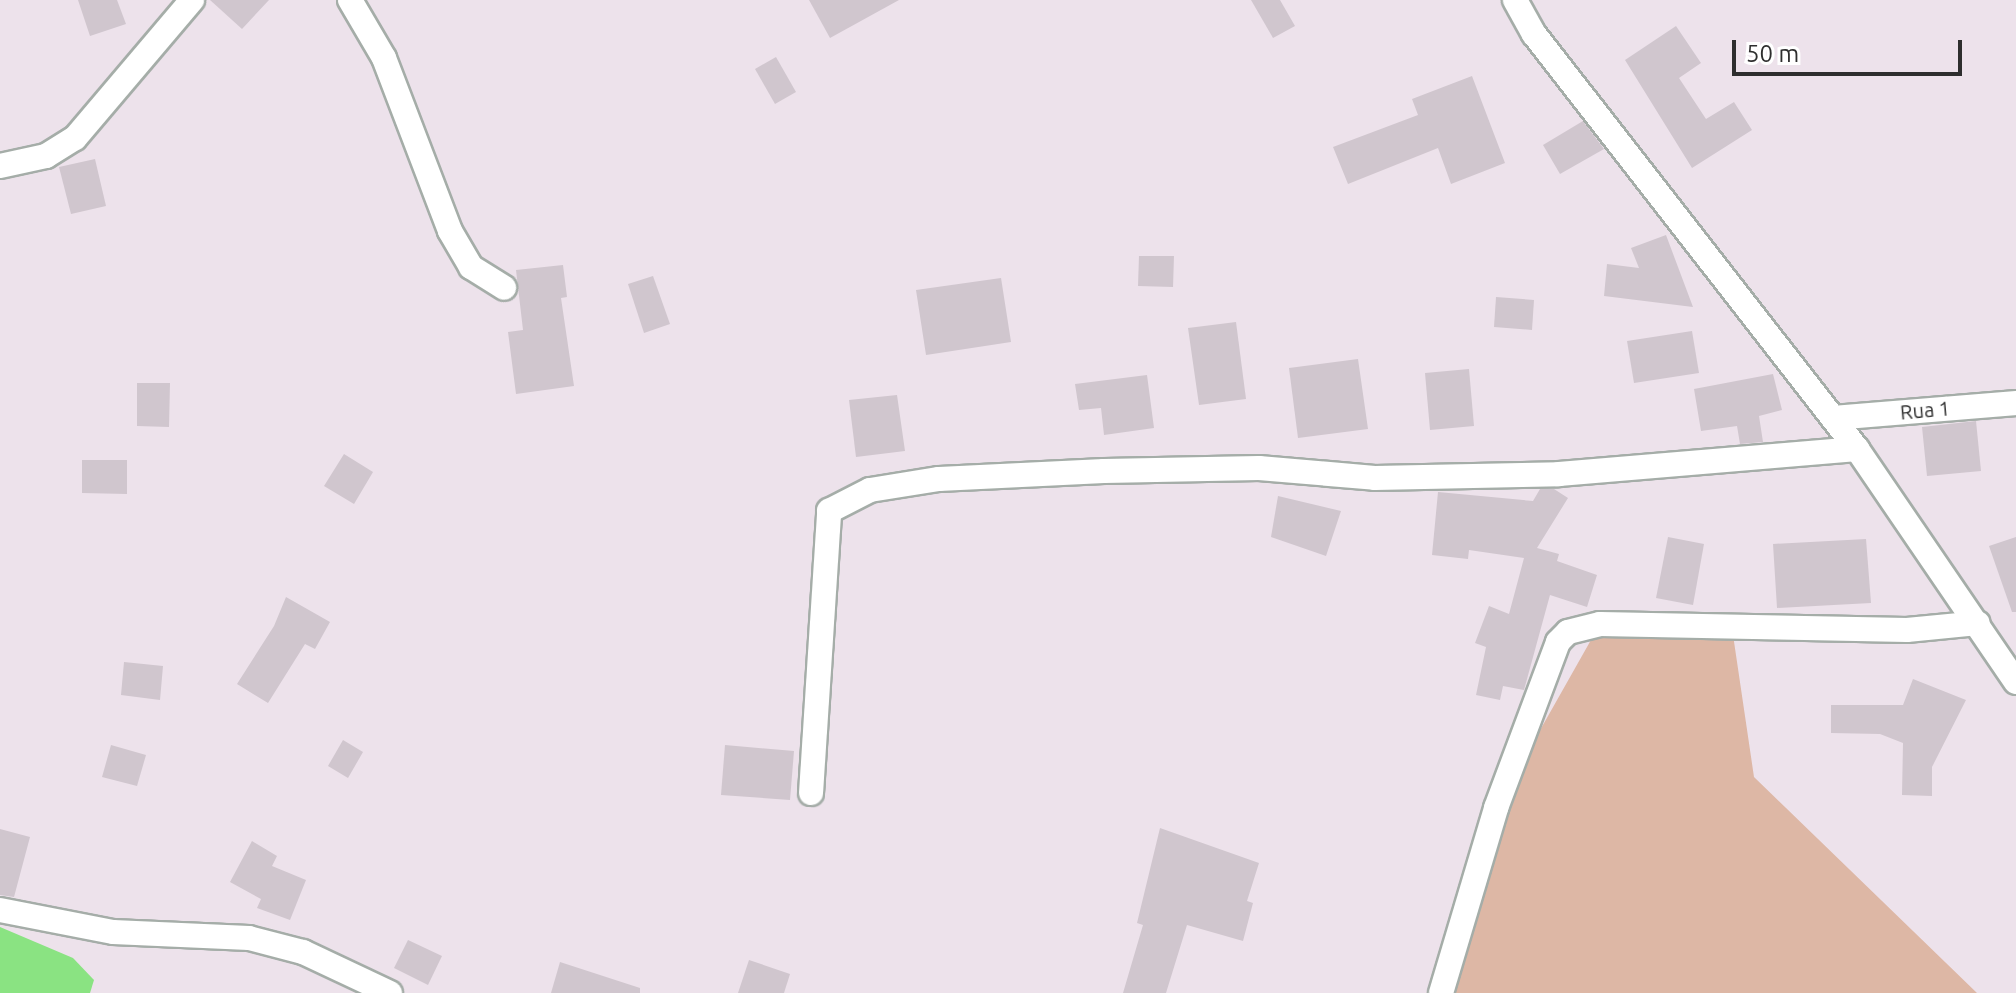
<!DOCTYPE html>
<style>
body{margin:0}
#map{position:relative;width:2016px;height:993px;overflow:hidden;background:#ede2eb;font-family:Ubuntu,sans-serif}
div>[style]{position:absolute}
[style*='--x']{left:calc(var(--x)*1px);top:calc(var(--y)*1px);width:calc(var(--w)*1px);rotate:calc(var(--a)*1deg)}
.green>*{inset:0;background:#ddb7a5}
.water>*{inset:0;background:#8ae382}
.building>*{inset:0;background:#d0c6ce}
.roads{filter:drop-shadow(2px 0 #a5ada8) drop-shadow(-2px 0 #a5ada8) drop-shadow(0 2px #a5ada8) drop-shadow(0 -2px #a5ada8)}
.minor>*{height:24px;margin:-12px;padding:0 12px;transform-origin:12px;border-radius:12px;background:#fff}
span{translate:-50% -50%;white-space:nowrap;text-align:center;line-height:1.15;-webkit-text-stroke:6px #fff;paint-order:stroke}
.street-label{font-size:20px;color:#2e2e2e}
.scale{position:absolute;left:1732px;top:40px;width:230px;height:36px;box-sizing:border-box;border:4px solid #2e2e2e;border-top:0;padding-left:10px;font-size:24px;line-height:28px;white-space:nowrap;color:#2e2e2e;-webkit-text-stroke:6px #fff;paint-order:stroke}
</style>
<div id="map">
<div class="green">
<i style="clip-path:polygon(1600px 624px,1732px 628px,1754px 777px,1977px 993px,1441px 993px,1496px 808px)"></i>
</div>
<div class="water">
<i style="clip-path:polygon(0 927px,73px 958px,94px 980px,90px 993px,0 993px)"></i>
</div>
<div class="building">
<i style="clip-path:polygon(78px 0,117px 0,126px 24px,90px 36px)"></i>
<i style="clip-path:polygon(210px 0,269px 0,242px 29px)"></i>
<i style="clip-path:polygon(809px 0,899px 0,830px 38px)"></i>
<i style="clip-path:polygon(1251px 0,1280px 0,1295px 26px,1273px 38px)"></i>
<i style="clip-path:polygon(1676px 26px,1701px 63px,1679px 78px,1706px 119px,1734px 102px,1752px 130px,1692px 168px,1625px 60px)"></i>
<i style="clip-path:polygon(776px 57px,796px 92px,775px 104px,755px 69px)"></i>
<i style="clip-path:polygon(1472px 76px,1505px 163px,1451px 184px,1438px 148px,1348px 184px,1333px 147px,1418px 115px,1412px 99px)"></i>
<i style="clip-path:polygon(1583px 121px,1604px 149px,1560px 174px,1543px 145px)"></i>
<i style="clip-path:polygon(95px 159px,106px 206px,71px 214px,59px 167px)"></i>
<i style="clip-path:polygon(1666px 235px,1693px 307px,1604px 296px,1607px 264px,1639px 268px,1631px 248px)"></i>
<i style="clip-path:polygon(1139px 256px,1174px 256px,1173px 287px,1138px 286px)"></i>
<i style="clip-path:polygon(563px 265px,567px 297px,561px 298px,574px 386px,516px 394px,508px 332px,523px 330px,516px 270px)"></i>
<i style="clip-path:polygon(653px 276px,670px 324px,644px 333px,628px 284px)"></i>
<i style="clip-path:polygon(1001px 278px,1011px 342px,926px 355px,916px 290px)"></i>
<i style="clip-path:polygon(1496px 297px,1534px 300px,1532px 330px,1494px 327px)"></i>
<i style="clip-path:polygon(1236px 322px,1246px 399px,1199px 405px,1188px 328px)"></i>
<i style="clip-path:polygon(1692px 331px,1699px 373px,1634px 383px,1627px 341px)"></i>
<i style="clip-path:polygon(1358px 359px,1368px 429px,1298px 438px,1289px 368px)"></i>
<i style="clip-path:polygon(1469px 369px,1474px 426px,1430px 430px,1425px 373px)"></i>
<i style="clip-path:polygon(1773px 374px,1782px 410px,1759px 416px,1763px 442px,1740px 444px,1737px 426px,1701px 431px,1694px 389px)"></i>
<i style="clip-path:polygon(1147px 375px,1154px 428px,1104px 435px,1101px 408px,1079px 410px,1075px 384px)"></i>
<i style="clip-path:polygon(137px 383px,170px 383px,169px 427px,137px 426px)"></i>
<i style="clip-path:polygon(897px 395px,905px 451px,856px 457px,849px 400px)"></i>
<i style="clip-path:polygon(1976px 421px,1981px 471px,1927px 476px,1922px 427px)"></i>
<i style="clip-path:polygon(344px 454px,373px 472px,354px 504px,324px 486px)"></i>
<i style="clip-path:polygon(82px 460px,127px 460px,127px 494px,82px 493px)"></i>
<i style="clip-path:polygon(1540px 489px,1554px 489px,1568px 498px,1537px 548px,1559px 554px,1557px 561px,1597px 575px,1587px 607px,1550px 595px,1524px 690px,1503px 686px,1500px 700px,1476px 695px,1486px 647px,1475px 643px,1489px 606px,1509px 614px,1524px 558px,1469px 550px,1468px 559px,1432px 555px,1438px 492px,1533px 501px)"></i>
<i style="clip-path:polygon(1278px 496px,1341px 511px,1326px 556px,1271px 537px)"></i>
<i style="clip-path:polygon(1668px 537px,1704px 544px,1693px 605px,1656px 598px)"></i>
<i style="clip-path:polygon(2016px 537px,2016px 612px,2012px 612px,1989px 546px)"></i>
<i style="clip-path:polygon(1866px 539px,1871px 603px,1777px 608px,1773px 544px)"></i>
<i style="clip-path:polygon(286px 597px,330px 622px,315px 649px,305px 644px,268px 703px,237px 684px,274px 626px)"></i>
<i style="clip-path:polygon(124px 662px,163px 666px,160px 700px,121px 695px)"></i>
<i style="clip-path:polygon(1913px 679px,1966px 700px,1932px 767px,1932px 796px,1902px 795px,1903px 743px,1880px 734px,1831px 733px,1831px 705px,1903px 705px)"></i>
<i style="clip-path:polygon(343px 740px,363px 752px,348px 778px,328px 766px)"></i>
<i style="clip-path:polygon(111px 745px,146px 755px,137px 786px,102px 777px)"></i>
<i style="clip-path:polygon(725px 745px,794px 751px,790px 800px,721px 795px)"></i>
<i style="clip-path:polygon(1160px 828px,1259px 863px,1247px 901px,1253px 903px,1243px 941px,1187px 925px,1166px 993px,1123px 993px,1143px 925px,1137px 923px)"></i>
<i style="clip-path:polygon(0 829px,30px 837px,14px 897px,0 895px)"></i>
<i style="clip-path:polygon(252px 841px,277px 856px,272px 866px,306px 880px,290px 920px,257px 908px,261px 899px,230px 882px)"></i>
<i style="clip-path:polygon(408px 940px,442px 956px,428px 985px,394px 968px)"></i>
<i style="clip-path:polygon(749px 960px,790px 974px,784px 993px,738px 993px)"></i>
<i style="clip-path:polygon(560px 962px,640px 988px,640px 993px,551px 993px)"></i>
</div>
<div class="roads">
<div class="minor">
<i style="--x:350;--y:0;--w:67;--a:59.6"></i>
<i style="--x:384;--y:58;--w:185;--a:69.1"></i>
<i style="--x:450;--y:231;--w:42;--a:59.7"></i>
<i style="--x:471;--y:267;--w:39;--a:32"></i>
<i style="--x:1515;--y:0;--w:39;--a:61"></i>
<i style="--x:1534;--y:34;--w:526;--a:52.11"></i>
<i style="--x:1857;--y:449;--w:282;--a:55.7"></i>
<i style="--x:0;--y:166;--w:47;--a:-12.3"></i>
<i style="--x:46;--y:156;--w:34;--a:-32"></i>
<i style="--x:75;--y:138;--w:181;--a:-49.7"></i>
<i style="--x:1833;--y:418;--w:184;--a:-4.7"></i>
<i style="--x:811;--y:793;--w:283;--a:-86.3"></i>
<i style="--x:829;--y:511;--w:46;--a:-27.1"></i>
<i style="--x:870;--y:490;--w:70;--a:-9.1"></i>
<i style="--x:939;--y:479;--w:165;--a:-2.8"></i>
<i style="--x:1104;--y:471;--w:155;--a:-1.1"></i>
<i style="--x:1259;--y:468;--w:116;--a:4.9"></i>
<i style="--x:1375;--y:478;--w:184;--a:-1.2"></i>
<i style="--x:1559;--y:474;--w:299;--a:-4.8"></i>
<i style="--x:0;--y:910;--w:115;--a:11"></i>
<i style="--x:113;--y:932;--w:136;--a:2.5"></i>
<i style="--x:249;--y:938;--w:56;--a:14.5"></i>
<i style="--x:303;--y:952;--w:96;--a:25.2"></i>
<i style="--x:1441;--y:993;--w:193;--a:-73.4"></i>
<i style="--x:1496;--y:808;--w:177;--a:-69.5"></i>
<i style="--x:1558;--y:642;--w:14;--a:-45"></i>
<i style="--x:1568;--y:632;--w:33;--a:-14"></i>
<i style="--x:1600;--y:624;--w:307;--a:1.1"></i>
<i style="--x:1907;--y:630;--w:71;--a:-5.6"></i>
</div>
</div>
<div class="street-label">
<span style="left:1925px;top:410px;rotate:-5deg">Rua 1</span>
</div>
<div class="scale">50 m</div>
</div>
